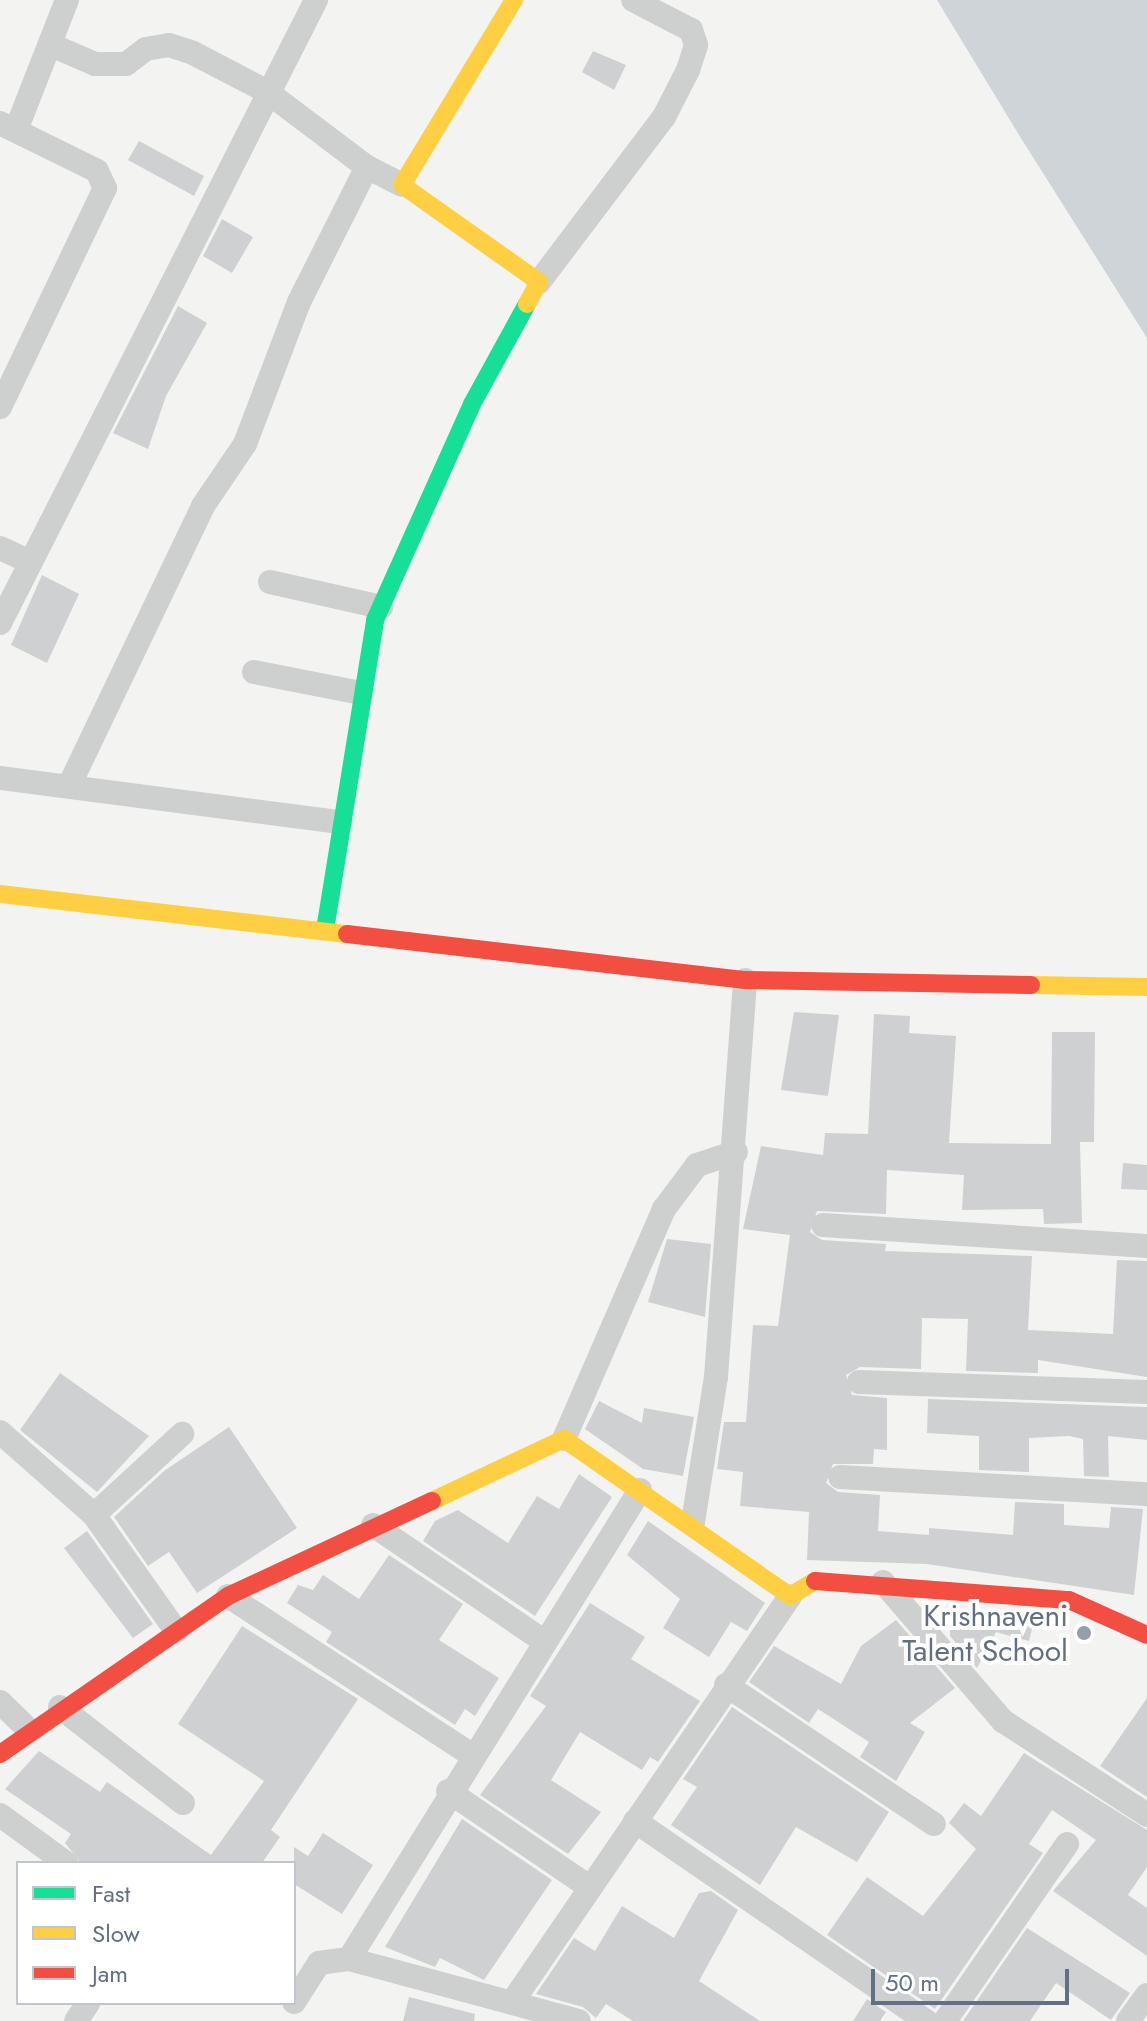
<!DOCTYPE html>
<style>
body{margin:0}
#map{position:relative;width:1147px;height:2021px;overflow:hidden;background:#f3f4f2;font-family:Jost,sans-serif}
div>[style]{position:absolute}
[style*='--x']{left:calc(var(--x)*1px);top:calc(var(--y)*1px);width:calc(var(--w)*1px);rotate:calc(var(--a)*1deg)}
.water>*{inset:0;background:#cfd4d9}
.building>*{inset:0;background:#cfd0d1}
.street>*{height:24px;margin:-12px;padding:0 12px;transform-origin:12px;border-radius:12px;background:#cecfcf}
.fast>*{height:18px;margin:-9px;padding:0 9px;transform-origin:9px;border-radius:9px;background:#16e098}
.slow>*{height:18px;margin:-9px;padding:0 9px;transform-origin:9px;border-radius:9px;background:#ffcf43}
.jam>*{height:18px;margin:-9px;padding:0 9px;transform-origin:9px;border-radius:9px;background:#f24e42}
.dots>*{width:22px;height:22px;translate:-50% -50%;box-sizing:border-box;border:4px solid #fff;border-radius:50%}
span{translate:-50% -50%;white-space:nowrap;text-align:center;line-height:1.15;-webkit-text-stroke:8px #fff;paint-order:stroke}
.poi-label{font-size:30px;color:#636f83}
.right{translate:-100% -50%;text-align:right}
.legend{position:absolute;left:16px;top:1861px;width:280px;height:144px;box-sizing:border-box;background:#fff;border:2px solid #c1c5cd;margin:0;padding:10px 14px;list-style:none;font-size:24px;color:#636f83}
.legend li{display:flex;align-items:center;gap:16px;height:40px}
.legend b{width:40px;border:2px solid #c1c5cd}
.scale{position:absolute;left:871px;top:1969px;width:198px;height:36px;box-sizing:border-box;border:4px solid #636f83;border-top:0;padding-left:10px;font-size:24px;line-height:28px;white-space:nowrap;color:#636f83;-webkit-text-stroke:6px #fff;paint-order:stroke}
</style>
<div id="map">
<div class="water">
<i style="clip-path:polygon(937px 0,1147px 0,1147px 338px,1019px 135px)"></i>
</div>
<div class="building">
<i style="clip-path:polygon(593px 51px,626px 65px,614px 90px,582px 72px)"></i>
<i style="clip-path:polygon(139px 141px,204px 176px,194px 196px,128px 160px)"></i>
<i style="clip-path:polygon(222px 219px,253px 237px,232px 273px,203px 256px)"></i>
<i style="clip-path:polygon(178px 306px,207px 323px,166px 396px,148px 449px,113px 433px)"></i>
<i style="clip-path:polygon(42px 575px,79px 594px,47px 663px,11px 645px)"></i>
<i style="clip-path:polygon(794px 1012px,839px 1015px,828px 1096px,781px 1090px)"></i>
<i style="clip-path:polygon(874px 1014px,910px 1016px,909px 1033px,956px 1036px,949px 1143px,1051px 1144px,1052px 1032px,1095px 1032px,1094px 1142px,1080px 1142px,1082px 1223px,1044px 1224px,1043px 1209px,962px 1210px,964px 1175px,887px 1170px,886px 1214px,817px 1211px,810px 1232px,822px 1240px,886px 1244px,885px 1251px,1032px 1256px,1028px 1330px,1113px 1334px,1117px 1260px,1147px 1261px,1147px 1377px,1038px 1360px,1038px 1373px,966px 1371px,968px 1319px,922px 1318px,921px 1369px,860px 1367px,846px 1375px,852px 1395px,887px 1398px,887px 1450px,874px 1449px,873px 1464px,833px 1464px,826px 1483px,838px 1492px,880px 1495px,878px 1531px,929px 1535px,929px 1528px,1013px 1535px,1015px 1502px,1064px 1504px,1064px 1525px,1109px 1528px,1111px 1507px,1143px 1509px,1134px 1595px,927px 1564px,807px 1560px,809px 1512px,740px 1506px,743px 1472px,717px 1469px,724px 1422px,746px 1422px,753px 1325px,778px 1326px,790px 1235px,743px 1229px,761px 1146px,823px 1155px,825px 1133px,868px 1134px)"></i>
<i style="clip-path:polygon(1123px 1163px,1147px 1165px,1147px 1190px,1121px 1189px)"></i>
<i style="clip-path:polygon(667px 1239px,711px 1244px,705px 1317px,648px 1302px)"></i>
<i style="clip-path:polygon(60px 1373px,149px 1436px,97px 1492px,20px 1430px)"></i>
<i style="clip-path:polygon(928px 1399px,1147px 1407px,1147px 1440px,1108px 1436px,1109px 1477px,1084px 1476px,1083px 1439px,1069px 1436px,1029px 1438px,1029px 1472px,979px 1470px,979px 1436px,927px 1433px)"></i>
<i style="clip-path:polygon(599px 1401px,642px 1423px,644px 1408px,694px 1417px,683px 1476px,643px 1469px,585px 1429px)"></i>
<i style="clip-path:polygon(229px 1427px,297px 1528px,197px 1593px,169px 1552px,148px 1566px,114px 1517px,164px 1471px)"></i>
<i style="clip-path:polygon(579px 1474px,612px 1497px,535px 1616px,423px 1541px,435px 1521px,458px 1510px,508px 1543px,537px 1496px,559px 1509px)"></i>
<i style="clip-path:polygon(648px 1521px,765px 1603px,747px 1631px,731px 1622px,709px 1657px,663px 1628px,680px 1599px,627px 1555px)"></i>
<i style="clip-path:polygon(87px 1531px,153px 1624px,133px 1638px,64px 1548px)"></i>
<i style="clip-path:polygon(389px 1555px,463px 1604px,439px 1640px,499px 1678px,475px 1716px,465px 1709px,455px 1725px,326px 1642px,332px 1632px,287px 1603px,298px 1585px,313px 1590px,323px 1575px,359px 1599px)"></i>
<i style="clip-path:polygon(590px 1603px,645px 1637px,631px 1659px,700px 1701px,658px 1762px,650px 1757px,642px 1770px,580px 1732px,551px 1780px,601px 1812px,568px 1854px,480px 1795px,546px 1706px,530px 1696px)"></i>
<i style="clip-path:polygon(950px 1611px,1035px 1617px,1029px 1641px,996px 1632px,977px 1668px,950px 1636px)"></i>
<i style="clip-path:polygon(896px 1620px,955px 1688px,910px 1723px,925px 1732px,896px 1781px,860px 1757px,869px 1742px,818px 1709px,809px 1723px,749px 1682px,774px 1646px,841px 1684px,861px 1646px)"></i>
<i style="clip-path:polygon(242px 1626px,358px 1699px,271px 1830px,280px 1837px,262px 1863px,81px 1863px,65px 1843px,71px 1834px,5px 1789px,39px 1751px,100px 1792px,107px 1782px,211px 1855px,264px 1781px,178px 1724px)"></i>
<i style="clip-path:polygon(1147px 1698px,1147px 1797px,1100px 1766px)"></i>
<i style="clip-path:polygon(732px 1707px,889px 1812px,857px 1862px,796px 1827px,760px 1885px,671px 1825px,697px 1787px,683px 1779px)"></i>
<i style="clip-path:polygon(1024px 1753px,1147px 1830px,1147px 1867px,1128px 1895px,1147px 1908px,1147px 1956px,1053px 1891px,1096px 1840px,1052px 1810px,1029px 1844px,1043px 1853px,935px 2009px,827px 1935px,867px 1877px,923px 1916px,976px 1849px,949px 1823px,964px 1803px,981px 1816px)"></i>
<i style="clip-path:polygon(462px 1819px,552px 1880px,484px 1980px,440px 1958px,435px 1967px,385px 1947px)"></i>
<i style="clip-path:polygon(323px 1833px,373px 1865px,342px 1914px,294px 1884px,294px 1847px,308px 1856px)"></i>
<i style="clip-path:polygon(711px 1891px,738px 1910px,699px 1981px,760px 2021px,633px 2021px,606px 2004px,596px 2018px,583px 2007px,536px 1994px,574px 1938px,595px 1951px,622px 1906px,674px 1938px,699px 1893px)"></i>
<i style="clip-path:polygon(1027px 1928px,1130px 1993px,1111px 2020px,1056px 1983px,1030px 2021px,963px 2021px)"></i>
<i style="clip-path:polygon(409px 1997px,475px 2014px,474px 2021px,403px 2021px)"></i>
<i style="clip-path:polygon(867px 1999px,886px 2012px,880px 2021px,853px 2021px)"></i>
</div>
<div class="street">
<i style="--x:51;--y:45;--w:48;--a:23.4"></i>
<i style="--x:95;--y:64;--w:31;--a:0"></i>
<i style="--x:126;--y:64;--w:25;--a:-37"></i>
<i style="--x:146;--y:49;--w:23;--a:-10"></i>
<i style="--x:169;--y:45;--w:25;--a:18"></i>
<i style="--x:193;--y:53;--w:82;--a:27.5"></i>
<i style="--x:266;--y:91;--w:126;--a:37"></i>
<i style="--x:0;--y:123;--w:108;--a:26.3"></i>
<i style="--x:97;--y:171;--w:19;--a:65"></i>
<i style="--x:105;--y:188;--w:243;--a:115.6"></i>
<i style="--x:16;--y:130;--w:140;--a:-68.6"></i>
<i style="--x:539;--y:282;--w:207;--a:-52.9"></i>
<i style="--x:664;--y:117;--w:53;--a:-62.9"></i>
<i style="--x:688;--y:70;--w:26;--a:-72"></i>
<i style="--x:696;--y:45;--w:16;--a:-108"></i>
<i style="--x:691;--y:30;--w:65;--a:-152.7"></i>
<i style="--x:0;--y:548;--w:33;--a:25"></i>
<i style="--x:270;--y:582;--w:114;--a:12.7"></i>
<i style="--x:0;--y:623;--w:699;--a:-63.1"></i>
<i style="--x:254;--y:672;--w:109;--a:11.1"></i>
<i style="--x:0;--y:778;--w:343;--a:7.4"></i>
<i style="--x:69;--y:786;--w:310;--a:-64.4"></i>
<i style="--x:203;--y:506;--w:75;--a:-55.9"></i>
<i style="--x:245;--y:444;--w:152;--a:-69.2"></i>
<i style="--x:299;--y:302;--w:151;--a:-63.3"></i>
<i style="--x:367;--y:167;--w:39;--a:27"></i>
<i style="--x:823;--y:1225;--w:325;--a:3.7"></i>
<i style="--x:859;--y:1382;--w:288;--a:2"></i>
<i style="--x:0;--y:1432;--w:125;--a:41.4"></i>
<i style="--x:94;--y:1515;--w:142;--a:54.7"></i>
<i style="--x:564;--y:1439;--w:251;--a:-66.5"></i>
<i style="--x:664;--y:1209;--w:55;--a:-53.1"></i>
<i style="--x:697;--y:1165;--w:41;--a:-18.4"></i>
<i style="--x:840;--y:1477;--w:307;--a:3.2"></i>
<i style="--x:94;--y:1515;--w:120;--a:-42.6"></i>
<i style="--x:693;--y:1522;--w:147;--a:-81"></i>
<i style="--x:716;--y:1377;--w:398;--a:-85.8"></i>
<i style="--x:373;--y:1525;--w:208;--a:34.2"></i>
<i style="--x:883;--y:1582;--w:184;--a:49.2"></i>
<i style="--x:1003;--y:1721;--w:172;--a:33.1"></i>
<i style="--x:228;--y:1596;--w:289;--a:33.1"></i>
<i style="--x:726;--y:1685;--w:250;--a:33.8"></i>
<i style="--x:0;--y:1702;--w:39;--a:44"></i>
<i style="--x:60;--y:1707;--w:156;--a:38"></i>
<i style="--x:448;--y:1791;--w:169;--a:34.2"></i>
<i style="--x:0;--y:1815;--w:82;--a:36"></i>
<i style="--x:635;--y:1821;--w:353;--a:34.5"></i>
<i style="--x:349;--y:1959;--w:238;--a:15.1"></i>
<i style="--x:515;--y:1998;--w:487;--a:-55.6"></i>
<i style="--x:294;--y:2002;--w:46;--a:-57.3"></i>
<i style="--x:319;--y:1963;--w:30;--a:-8"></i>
<i style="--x:349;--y:1959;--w:552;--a:-58.18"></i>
<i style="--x:76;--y:2021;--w:22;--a:-56"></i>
<i style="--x:945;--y:2021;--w:215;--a:-55.4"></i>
<i style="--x:1128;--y:2021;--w:32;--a:-54"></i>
</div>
<div class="fast">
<i style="--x:325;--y:930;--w:314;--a:-80.8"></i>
<i style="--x:375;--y:620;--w:237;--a:-65.8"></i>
<i style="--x:472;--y:404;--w:114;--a:-61.2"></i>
</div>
<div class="slow">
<i style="--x:514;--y:0;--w:216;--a:121.2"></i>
<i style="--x:402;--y:185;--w:168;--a:35.3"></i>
<i style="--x:539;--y:282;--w:25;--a:119"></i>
<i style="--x:0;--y:894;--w:349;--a:6.6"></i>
<i style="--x:1031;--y:985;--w:116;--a:1"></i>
<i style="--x:432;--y:1501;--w:146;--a:-25.2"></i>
<i style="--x:564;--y:1439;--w:275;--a:34.8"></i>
<i style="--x:790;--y:1596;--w:29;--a:-31"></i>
</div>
<div class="jam">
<i style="--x:347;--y:934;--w:401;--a:6.6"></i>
<i style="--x:745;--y:980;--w:286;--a:1"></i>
<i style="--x:815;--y:1581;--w:255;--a:4.3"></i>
<i style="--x:1069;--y:1600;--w:85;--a:24.2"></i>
<i style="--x:0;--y:1754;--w:277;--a:-34.7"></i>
<i style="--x:228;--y:1596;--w:225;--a:-25"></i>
</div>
<div class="dots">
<i style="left:1084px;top:1633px;background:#959eaa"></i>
</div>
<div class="poi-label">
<span class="right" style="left:1068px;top:1633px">Krishnaveni<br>Talent School</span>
</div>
<ul class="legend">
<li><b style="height:10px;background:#16e098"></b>Fast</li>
<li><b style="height:10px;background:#ffcf43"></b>Slow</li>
<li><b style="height:10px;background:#f24e42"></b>Jam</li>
</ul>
<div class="scale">50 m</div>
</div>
